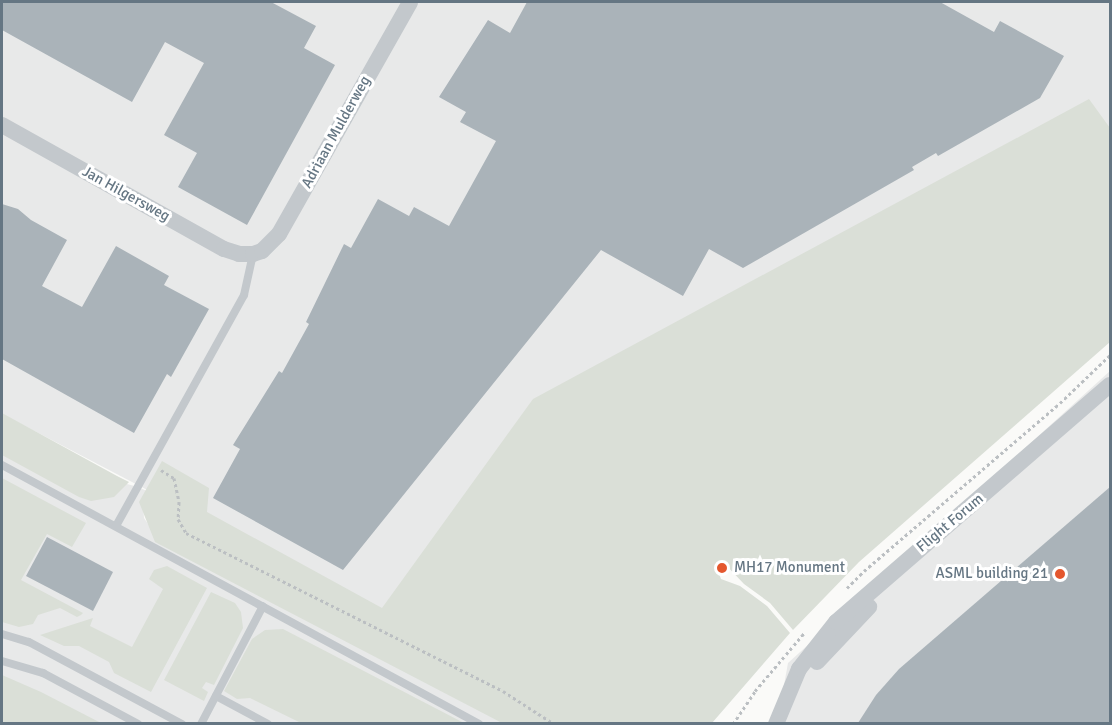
<!DOCTYPE html>
<style>
body{margin:0}
#map{position:relative;width:1112px;height:725px;overflow:hidden;background:#fafaf8;font-family:Signika,sans-serif}
div>[style]{position:absolute}
[style*='--x']{left:calc(var(--x)*1px);top:calc(var(--y)*1px);width:calc(var(--w)*1px);rotate:calc(var(--a)*1deg)}
.built>*{inset:0;background:#e8e9e9}
.green>*{inset:0;background:#dadfd7}
.building>*{inset:0;background:#aab3b9}
.path>*{height:3px;margin-top:-1.5px;transform-origin:0;background:repeating-linear-gradient(90deg,#bbbfc2 0 3px,transparent 0 6px)}
.service>*{height:8px;margin:-4px;padding:0 4px;transform-origin:4px;border-radius:4px;background:#c3c8cc}
.minor>*{height:16px;margin:-8px;padding:0 8px;transform-origin:8px;border-radius:8px;background:#c3c8cc}
.dots>*{width:16px;height:16px;translate:-50% -50%;box-sizing:border-box;border:3px solid #fff;border-radius:50%}
span{translate:-50% -50%;white-space:nowrap;text-align:center;line-height:1.15;-webkit-text-stroke:6px #fff;paint-order:stroke}
.street-label{font-size:15px;color:#657683}
.poi-label{font-size:15px;color:#657683}
.left{translate:0 -50%;text-align:left}
.right{translate:-100% -50%;text-align:right}
.frame{position:absolute;inset:0;border:3px solid #657683;pointer-events:none}
</style>
<div id="map">
<div class="built">
<i style="clip-path:polygon(2px 2px,1110px 2px,1110px 145px,392px 618px,2px 414px)"></i>
<i style="clip-path:polygon(1110px 371px,1110px 723px,777px 724px,788px 663px)"></i>
<i style="clip-path:polygon(2px 450px,138px 487px,147px 491px,143px 505px,144px 518px,150px 527px,518px 723px,2px 723px)"></i>
</div>
<div class="green">
<i style="clip-path:polygon(1089px 99px,1110px 128px,1110px 342px,859px 562px,793px 630px,770px 603px,744px 584px,725px 564px,720px 564px,717px 568px,721px 579px,740px 586px,767px 606px,790px 633px,712px 723px,502px 723px,155px 542px,139px 502px,162px 461px,209px 488px,207px 512px,382px 608px,533px 399px)"></i>
<i style="clip-path:polygon(2px 413px,117px 476px,129px 482px,114px 497px,91px 501px,79px 497px,2px 455px)"></i>
<i style="clip-path:polygon(2px 478px,86px 523px,72px 547px,47px 534px,21px 580px,83px 613px,81px 615px,77px 617px,60px 608px,38px 615px,33px 624px,19px 627px,2px 622px)"></i>
<i style="clip-path:polygon(167px 566px,207px 588px,151px 692px,114px 673px,109px 662px,79px 646px,64px 646px,40px 635px,93px 618px,90px 626px,132px 647px,163px 589px,149px 579px,154px 570px)"></i>
<i style="clip-path:polygon(211px 592px,235px 603px,241px 612px,243px 628px,214px 685px,206px 682px,202px 688px,208px 692px,204px 701px,164px 680px)"></i>
<i style="clip-path:polygon(283px 629px,310px 643px,464px 723px,301px 723px,250px 698px,237px 699px,224px 691px,252px 639px,265px 630px)"></i>
<i style="clip-path:polygon(2px 675px,41px 692px,101px 723px,2px 723px)"></i>
</div>
<div class="building">
<i style="clip-path:polygon(2px 2px,271px 2px,316px 26px,304px 48px,335px 65px,247px 225px,178px 187px,197px 153px,164px 135px,204px 63px,165px 42px,132px 102px,2px 30px)"></i>
<i style="clip-path:polygon(527px 2px,940px 2px,994px 32px,1000px 21px,1064px 56px,1040px 98px,938px 156px,936px 153px,912px 167px,914px 170px,743px 268px,709px 249px,683px 296px,601px 250px,343px 570px,213px 498px,240px 449px,233px 445px,279px 371px,282px 373px,309px 324px,306px 322px,344px 244px,351px 248px,378px 199px,409px 216px,414px 207px,449px 226px,496px 141px,460px 122px,466px 112px,439px 97px,488px 20px,510px 33px)"></i>
<i style="clip-path:polygon(2px 204px,18px 209px,31px 220px,67px 240px,42px 286px,82px 307px,116px 246px,169px 276px,164px 285px,209px 309px,171px 377px,167px 374px,134px 433px,2px 359px)"></i>
<i style="clip-path:polygon(1110px 487px,1110px 723px,858px 723px,876px 695px,899px 669px)"></i>
<i style="clip-path:polygon(47px 537px,113px 572px,93px 611px,26px 576px)"></i>
</div>
<div class="path">
<i style="--x:161;--y:470;--w:15;--a:32"></i>
<i style="--x:174;--y:478;--w:25;--a:78"></i>
<i style="--x:179;--y:502;--w:17;--a:93"></i>
<i style="--x:178;--y:519;--w:16;--a:60"></i>
<i style="--x:186;--y:533;--w:354;--a:26.5"></i>
<i style="--x:503;--y:691;--w:61;--a:32.9"></i>
<i style="--x:847;--y:588;--w:24;--a:-45"></i>
<i style="--x:864;--y:571;--w:258;--a:-40.6"></i>
<i style="--x:1060;--y:403;--w:69;--a:-43.8"></i>
<i style="--x:733;--y:724;--w:40;--a:-56"></i>
<i style="--x:755;--y:691;--w:77;--a:-49.7"></i>
</div>
<div class="service">
<i style="--x:2;--y:465;--w:543;--a:28.5"></i>
<i style="--x:116;--y:526;--w:264;--a:-61"></i>
<i style="--x:244;--y:295;--w:42;--a:-77.6"></i>
<i style="--x:2;--y:634;--w:28;--a:17"></i>
<i style="--x:29;--y:642;--w:174;--a:28.2"></i>
<i style="--x:2;--y:661;--w:43;--a:16.3"></i>
<i style="--x:43;--y:673;--w:108;--a:28.2"></i>
<i style="--x:216;--y:696;--w:59;--a:28.3"></i>
<i style="--x:201;--y:724;--w:133;--a:-62.3"></i>
</div>
<div class="minor">
<i style="--x:2;--y:125;--w:254;--a:29.2"></i>
<i style="--x:224;--y:249;--w:16;--a:18"></i>
<i style="--x:239;--y:254;--w:14;--a:0"></i>
<i style="--x:253;--y:254;--w:9;--a:-18"></i>
<i style="--x:262;--y:251;--w:24;--a:-45"></i>
<i style="--x:279;--y:234;--w:266;--a:-60.5"></i>
<i style="--x:817;--y:662;--w:76;--a:-46.6"></i>
<i style="--x:776;--y:724;--w:60;--a:-67.3"></i>
<i style="--x:799;--y:669;--w:60;--a:-51.8"></i>
<i style="--x:836;--y:622;--w:362;--a:-40.9"></i>
</div>
<div class="dots">
<i style="left:722px;top:568px;background:#e4572e"></i>
<i style="left:1060px;top:574px;background:#e4572e"></i>
</div>
<div class="street-label">
<span style="left:336px;top:132px;rotate:-61deg">Adriaan Mulderweg</span>
<span style="left:126px;top:194px;rotate:29deg">Jan Hilgersweg</span>
<span style="left:950px;top:523px;rotate:-40deg">Flight Forum</span>
</div>
<div class="poi-label">
<span class="left" style="left:734px;top:568px">MH17 Monument</span>
<span class="right" style="left:1048px;top:574px">ASML building 21</span>
</div>
<div class="frame"></div>
</div>
